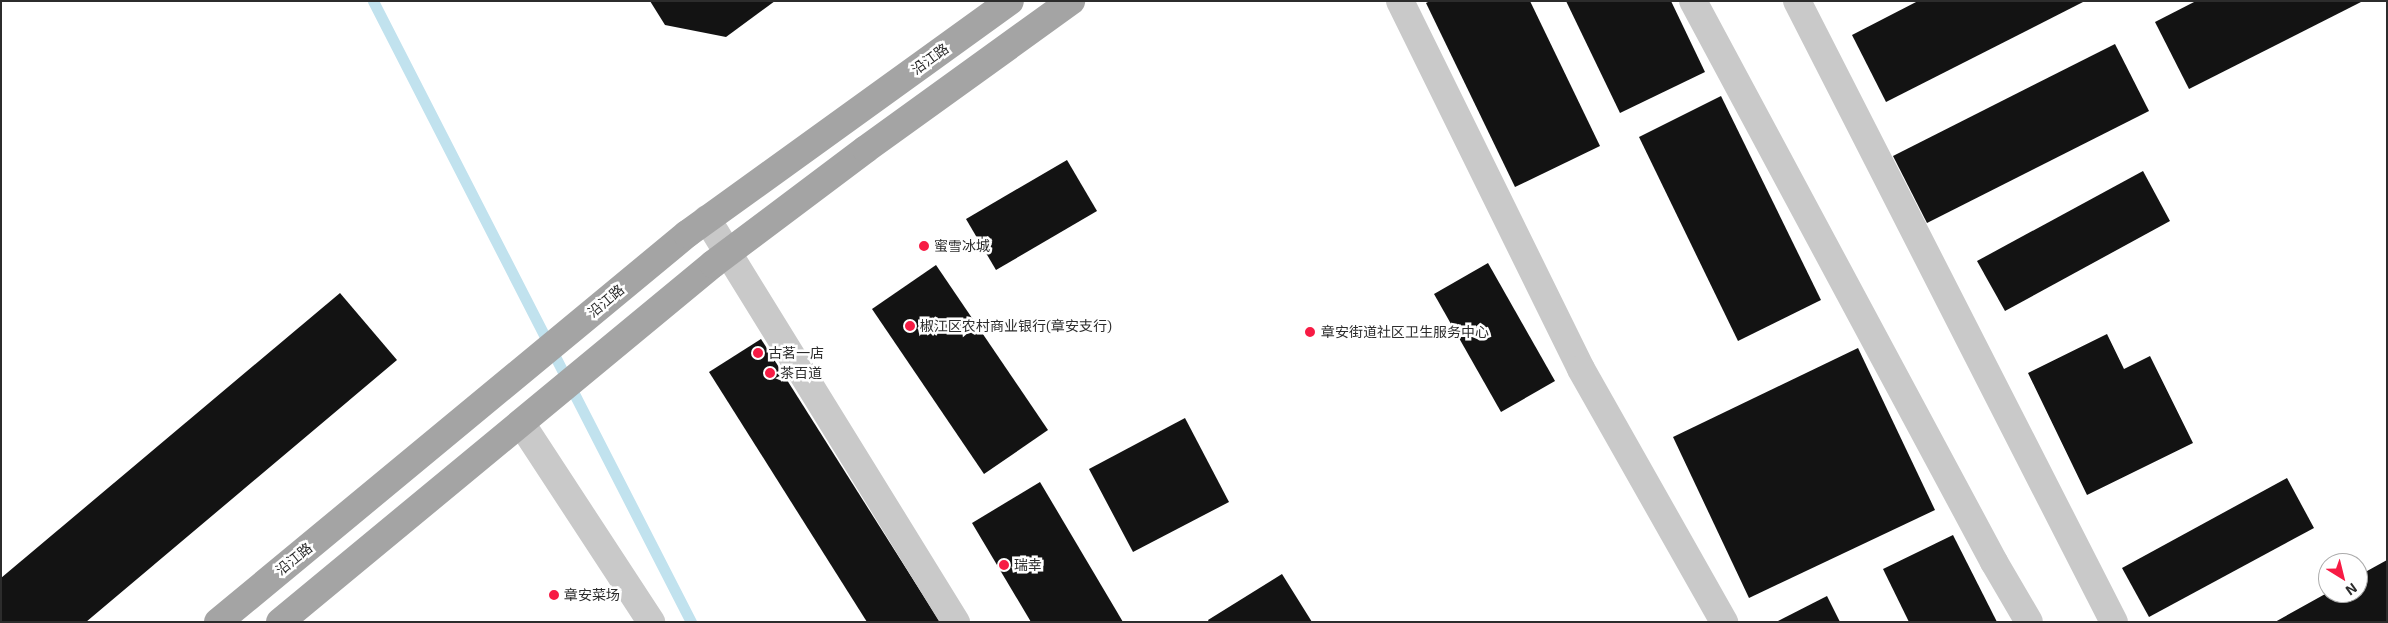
<!DOCTYPE html>
<meta charset="utf-8">
<style>
body{margin:0}
#map{position:relative;width:2388px;height:623px;overflow:hidden;background:#fff;font-family:"Exo 2","Noto Sans SC",sans-serif}
div>[style]{position:absolute}
[style*='--x']{left:calc(var(--x)*1px);top:calc(var(--y)*1px);width:calc(var(--w)*1px);rotate:calc(var(--a)*1deg)}
.stream>*{height:11px;margin:-5.5px;padding:0 5.5px;transform-origin:5.5px;border-radius:5.5px;background:#c1e2ee}
.building>*{inset:0;background:#131313}
.street>*{height:28px;margin:-14px;padding:0 14px;transform-origin:14px;border-radius:14px;background:#c9c9c9}
.primary>*{height:28px;margin:-14px;padding:0 14px;transform-origin:14px;border-radius:14px;background:#a4a4a4}
.dots>*{width:14px;height:14px;translate:-50% -50%;box-sizing:border-box;border:2px solid #fff;border-radius:50%}
span{translate:-50% -50%;white-space:nowrap;text-align:center;line-height:1.15;-webkit-text-stroke:5px #fff;paint-order:stroke}
.street-label{font-size:14px;color:#2c2c2c}
.poi-label{font-size:14px;color:#2c2c2c}
.left{translate:0 -50%;text-align:left}
.frame{position:absolute;inset:0;border:2px solid #2c2c2c;pointer-events:none}
.north{position:absolute;left:2318px;top:553px;width:50px;height:50px;box-sizing:border-box;background:#fff;border:1px solid #ababab;border-radius:50%;rotate:144deg;font-size:14px;font-weight:700;line-height:20px;text-align:center;color:#2c2c2c}
.north::after{content:'';display:block;margin:auto;width:18px;height:22px;background:#f71b44;clip-path:polygon(50% 0,100% 100%,50% 72%,0 100%)}
</style>
<div id="map">
<div class="stream">
<i style="--x:373;--y:1;--w:698;--a:62.88"></i>
</div>
<div class="building">
<i style="clip-path:polygon(650px 1px,775px 1px,726px 37px,665px 25px)"></i>
<i style="clip-path:polygon(1430px 1px,1530px 1px,1600px 146px,1515px 187px,1426px 3px)"></i>
<i style="clip-path:polygon(1566px 1px,1671px 1px,1705px 72px,1620px 113px)"></i>
<i style="clip-path:polygon(1918px 1px,2085px 1px,1886px 102px,1852px 35px)"></i>
<i style="clip-path:polygon(2196px 1px,2363px 1px,2189px 89px,2155px 22px)"></i>
<i style="clip-path:polygon(2115px 44px,2149px 111px,1927px 223px,1893px 156px)"></i>
<i style="clip-path:polygon(1721px 96px,1821px 300px,1738px 341px,1639px 137px)"></i>
<i style="clip-path:polygon(1067px 160px,1097px 211px,996px 270px,966px 219px)"></i>
<i style="clip-path:polygon(2143px 171px,2170px 221px,2005px 311px,1977px 261px)"></i>
<i style="clip-path:polygon(1488px 263px,1555px 381px,1501px 412px,1434px 294px)"></i>
<i style="clip-path:polygon(936px 265px,1048px 430px,984px 474px,872px 309px)"></i>
<i style="clip-path:polygon(340px 293px,397px 360px,86px 622px,1px 622px,1px 578px)"></i>
<i style="clip-path:polygon(2107px 334px,2124px 369px,2150px 356px,2193px 443px,2087px 495px,2028px 373px)"></i>
<i style="clip-path:polygon(761px 339px,940px 622px,867px 622px,709px 372px)"></i>
<i style="clip-path:polygon(1858px 348px,1935px 510px,1749px 598px,1673px 437px)"></i>
<i style="clip-path:polygon(1185px 418px,1229px 502px,1133px 552px,1089px 469px)"></i>
<i style="clip-path:polygon(2287px 478px,2314px 528px,2149px 617px,2122px 568px)"></i>
<i style="clip-path:polygon(1040px 482px,1123px 622px,1031px 622px,972px 523px)"></i>
<i style="clip-path:polygon(1953px 535px,1997px 622px,1909px 622px,1883px 569px)"></i>
<i style="clip-path:polygon(2387px 560px,2387px 622px,2275px 622px,2327px 593px,2358px 593px,2358px 576px)"></i>
<i style="clip-path:polygon(1282px 574px,1312px 622px,1209px 622px,1208px 620px)"></i>
<i style="clip-path:polygon(1827px 596px,1840px 622px,1776px 622px)"></i>
</div>
<div class="street">
<i style="--x:1400;--y:1;--w:410;--a:63.8"></i>
<i style="--x:1581;--y:369;--w:291;--a:60.5"></i>
<i style="--x:1693;--y:1;--w:637;--a:61.78"></i>
<i style="--x:1994;--y:562;--w:69;--a:59.7"></i>
<i style="--x:1797;--y:1;--w:697;--a:62.96"></i>
<i style="--x:707;--y:219;--w:474;--a:58.3"></i>
<i style="--x:521;--y:423;--w:238;--a:56.8"></i>
</div>
<div class="primary">
<i style="--x:218;--y:622;--w:609;--a:-39.6"></i>
<i style="--x:687;--y:234;--w:398;--a:-35.8"></i>
<i style="--x:280;--y:622;--w:562;--a:-39.58"></i>
<i style="--x:713;--y:264;--w:191;--a:-36.9"></i>
<i style="--x:866;--y:149;--w:253;--a:-35.8"></i>
</div>
<div class="dots">
<i style="left:924px;top:246px;background:#f71b44"></i>
<i style="left:910px;top:326px;background:#f71b44"></i>
<i style="left:1310px;top:332px;background:#f71b44"></i>
<i style="left:758px;top:353px;background:#f71b44"></i>
<i style="left:770px;top:373px;background:#f71b44"></i>
<i style="left:1004px;top:565px;background:#f71b44"></i>
<i style="left:554px;top:595px;background:#f71b44"></i>
</div>
<div class="street-label">
<span style="left:930px;top:59px;rotate:-36deg">沿江路</span>
<span style="left:606px;top:301px;rotate:-40deg">沿江路</span>
<span style="left:294px;top:559px;rotate:-39deg">沿江路</span>
</div>
<div class="poi-label">
<span class="left" style="left:934px;top:246px">蜜雪冰城</span>
<span class="left" style="left:920px;top:326px">椒江区农村商业银行(章安支行)</span>
<span class="left" style="left:1321px;top:332px">章安街道社区卫生服务中心</span>
<span class="left" style="left:768px;top:353px">古茗一店</span>
<span class="left" style="left:780px;top:373px">茶百道</span>
<span class="left" style="left:1014px;top:565px">瑞幸</span>
<span class="left" style="left:564px;top:595px">章安菜场</span>
</div>
<div class="frame"></div>
<div class="north">N</div>
</div>
